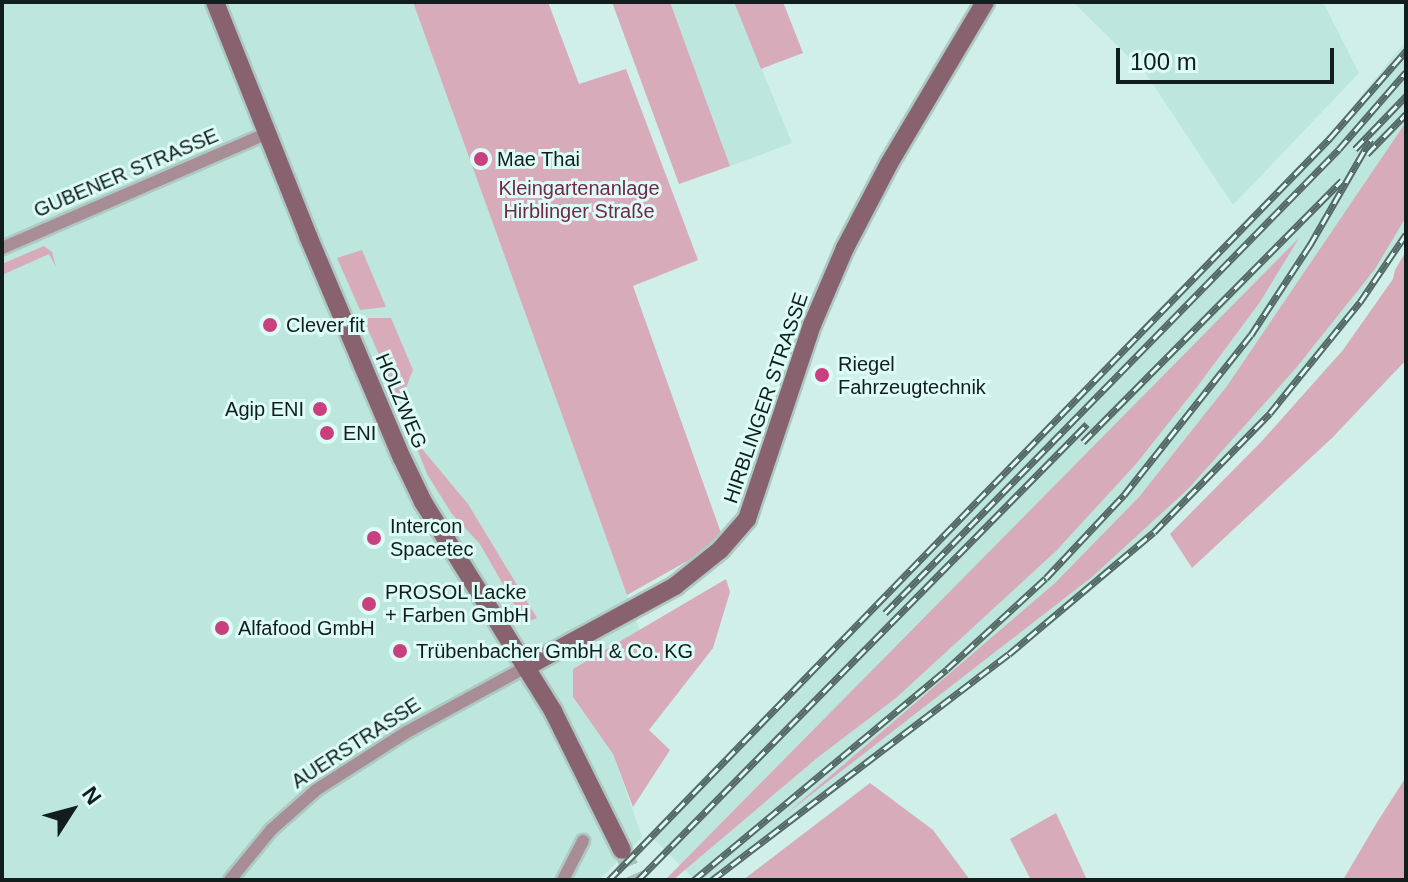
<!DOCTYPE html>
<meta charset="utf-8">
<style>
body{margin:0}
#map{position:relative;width:1408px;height:882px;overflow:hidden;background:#cfefe8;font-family:Helvetica,sans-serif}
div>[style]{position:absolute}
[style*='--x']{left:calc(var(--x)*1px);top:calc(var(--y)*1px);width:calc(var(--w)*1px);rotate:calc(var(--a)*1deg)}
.built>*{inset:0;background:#bde6dd}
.green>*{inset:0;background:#d7abba}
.secondary-tunnel>*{height:18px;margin-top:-9px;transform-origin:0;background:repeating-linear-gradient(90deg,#a9c5bf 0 18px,transparent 0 27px)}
.roads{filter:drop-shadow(2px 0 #adc9c3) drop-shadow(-2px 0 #adc9c3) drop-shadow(0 2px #adc9c3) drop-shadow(0 -2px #adc9c3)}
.street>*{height:12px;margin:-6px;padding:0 6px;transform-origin:6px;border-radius:6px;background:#a98d96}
.secondary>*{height:18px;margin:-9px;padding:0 9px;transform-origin:9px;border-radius:9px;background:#89626f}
.rail>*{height:7px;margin-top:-3.5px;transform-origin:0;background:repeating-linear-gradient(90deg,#dcfcf5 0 12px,#556965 0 24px);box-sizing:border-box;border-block:2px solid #556965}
.dots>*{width:22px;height:22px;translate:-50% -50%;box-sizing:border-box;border:4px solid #dcfcf5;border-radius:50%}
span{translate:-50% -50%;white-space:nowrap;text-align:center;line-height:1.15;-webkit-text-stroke:6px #dcfcf5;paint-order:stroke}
.poi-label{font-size:20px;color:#121e1c}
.left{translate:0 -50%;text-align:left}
.right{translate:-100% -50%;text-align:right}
.street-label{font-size:20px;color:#121e1c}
.park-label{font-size:20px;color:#732849}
.frame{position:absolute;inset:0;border:4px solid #121e1c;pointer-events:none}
.north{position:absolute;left:32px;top:770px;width:80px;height:80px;-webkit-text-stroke:6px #dcfcf5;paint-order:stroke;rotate:54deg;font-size:22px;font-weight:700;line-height:32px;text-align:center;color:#121e1c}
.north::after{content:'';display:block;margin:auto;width:28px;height:36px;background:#121e1c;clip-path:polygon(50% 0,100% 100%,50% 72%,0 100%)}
.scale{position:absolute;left:1116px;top:48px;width:218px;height:36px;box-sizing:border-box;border:4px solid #121e1c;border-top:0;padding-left:10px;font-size:24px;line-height:28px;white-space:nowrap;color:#121e1c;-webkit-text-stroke:6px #dcfcf5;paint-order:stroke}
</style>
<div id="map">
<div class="built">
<i style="clip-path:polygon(2px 2px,413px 2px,640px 631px,573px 669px,573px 697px,613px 754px,642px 837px,599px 880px,2px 880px)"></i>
<i style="clip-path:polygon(670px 2px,734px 2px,792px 143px,730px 166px)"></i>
<i style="clip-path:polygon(1073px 2px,1323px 2px,1359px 73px,1233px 205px,1147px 75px)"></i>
<i style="clip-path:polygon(1406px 41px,1406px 230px,1314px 357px,1220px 463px,1153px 530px,1068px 604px,708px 880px,695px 880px,650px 835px,1329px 136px)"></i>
</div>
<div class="green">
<i style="clip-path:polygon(413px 2px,548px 2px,579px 84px,626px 69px,698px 260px,633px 286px,721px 533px,698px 555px,627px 595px)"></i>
<i style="clip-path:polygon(612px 2px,670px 2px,730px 166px,679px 184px)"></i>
<i style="clip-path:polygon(734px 2px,783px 2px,803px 53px,761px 69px)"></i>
<i style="clip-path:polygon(1406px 122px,1406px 217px,1375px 269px,1296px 368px,1188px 489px,1092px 577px,786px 814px,1055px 583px,1139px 497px,1227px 386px)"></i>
<i style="clip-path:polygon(1299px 238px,1260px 302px,1197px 387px,1136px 464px,1056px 551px,896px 698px,817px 758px,673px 880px,665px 880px)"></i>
<i style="clip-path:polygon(44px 246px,52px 252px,56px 267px,49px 254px,2px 275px,2px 264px)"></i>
<i style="clip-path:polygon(362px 250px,386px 307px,360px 310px,337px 258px)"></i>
<i style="clip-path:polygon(1406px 251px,1406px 360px,1332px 438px,1192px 568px,1170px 534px,1261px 442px,1343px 350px,1393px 279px,1395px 270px)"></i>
<i style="clip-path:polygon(363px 318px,391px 318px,413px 370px,400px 403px)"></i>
<i style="clip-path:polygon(413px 438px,468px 504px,537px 618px,525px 623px,480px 544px,452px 514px,427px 474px)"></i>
<i style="clip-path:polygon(726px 579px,730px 592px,713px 648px,649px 730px,670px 750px,633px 807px,613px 754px,573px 697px,573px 669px)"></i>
<i style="clip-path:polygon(1406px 777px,1406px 880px,1343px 880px,1376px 824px)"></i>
<i style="clip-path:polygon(870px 783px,933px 830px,970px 880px,743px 880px)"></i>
<i style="clip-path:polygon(1056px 813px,1087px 880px,1031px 880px,1010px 839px)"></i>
</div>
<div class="secondary-tunnel">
<i style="--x:622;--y:850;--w:33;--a:65"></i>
</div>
<div class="roads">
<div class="street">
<i style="--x:2;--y:248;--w:288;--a:-23.4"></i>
<i style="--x:230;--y:880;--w:65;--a:-50.6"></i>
<i style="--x:271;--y:830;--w:60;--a:-41.6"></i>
<i style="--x:316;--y:790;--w:106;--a:-32.6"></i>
<i style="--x:405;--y:733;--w:138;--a:-28.6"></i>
<i style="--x:563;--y:880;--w:44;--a:-62.9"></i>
</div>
<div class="secondary">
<i style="--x:215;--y:2;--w:252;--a:68.3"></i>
<i style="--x:308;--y:236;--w:241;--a:67.1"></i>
<i style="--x:402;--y:458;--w:49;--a:64.5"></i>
<i style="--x:423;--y:502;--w:246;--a:58.1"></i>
<i style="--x:553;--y:711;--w:155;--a:63.6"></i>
<i style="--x:526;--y:667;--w:170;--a:-28.5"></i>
<i style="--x:675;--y:586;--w:58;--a:-38.7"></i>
<i style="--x:720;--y:550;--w:41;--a:-48.9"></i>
<i style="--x:747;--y:519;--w:205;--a:-71.5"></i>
<i style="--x:812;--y:325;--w:84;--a:-66.8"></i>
<i style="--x:845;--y:248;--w:97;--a:-62.4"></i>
<i style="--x:890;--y:162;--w:186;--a:-59.3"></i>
</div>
</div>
<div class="rail">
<i style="--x:1355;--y:149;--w:74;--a:-46.1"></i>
<i style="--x:1367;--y:154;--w:56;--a:-45.7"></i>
<i style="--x:1083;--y:442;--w:368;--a:-45.3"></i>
<i style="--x:885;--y:613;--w:649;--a:-45.62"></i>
<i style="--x:1339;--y:149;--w:102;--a:-49"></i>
<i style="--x:609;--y:880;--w:1035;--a:-45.82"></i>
<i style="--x:1330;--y:138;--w:116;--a:-48.9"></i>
<i style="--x:638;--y:880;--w:640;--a:-45.44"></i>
<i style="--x:694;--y:880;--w:329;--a:-39.8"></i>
<i style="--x:947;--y:669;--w:134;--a:-42.6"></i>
<i style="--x:1046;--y:578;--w:114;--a:-46.8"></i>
<i style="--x:1124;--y:495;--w:204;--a:-51.6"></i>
<i style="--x:1251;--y:335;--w:108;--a:-56.8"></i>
<i style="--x:1310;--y:245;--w:122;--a:-60.1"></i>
<i style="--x:712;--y:880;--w:373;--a:-37.3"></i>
<i style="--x:1009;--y:654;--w:189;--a:-40.1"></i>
<i style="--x:1154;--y:532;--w:166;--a:-45.7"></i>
<i style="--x:1270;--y:413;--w:143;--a:-51"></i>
<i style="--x:1360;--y:302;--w:82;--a:-55.9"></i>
</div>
<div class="dots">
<i style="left:481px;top:159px;background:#c8407e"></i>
<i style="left:270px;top:325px;background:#c8407e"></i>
<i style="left:822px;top:375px;background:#c8407e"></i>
<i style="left:320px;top:409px;background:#c8407e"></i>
<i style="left:327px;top:433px;background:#c8407e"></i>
<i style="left:374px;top:538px;background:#c8407e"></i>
<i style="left:369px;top:604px;background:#c8407e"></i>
<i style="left:222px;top:628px;background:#c8407e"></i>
<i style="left:400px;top:651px;background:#c8407e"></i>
</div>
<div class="poi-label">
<span class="left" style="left:497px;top:159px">Mae Thai</span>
<span class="left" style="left:286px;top:325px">Clever fit</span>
<span class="left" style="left:838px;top:376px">Riegel<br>Fahrzeugtechnik</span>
<span class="right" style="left:304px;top:409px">Agip ENI</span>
<span class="left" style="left:343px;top:433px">ENI</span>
<span class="left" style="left:390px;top:538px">Intercon<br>Spacetec</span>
<span class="left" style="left:385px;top:604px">PROSOL Lacke<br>+ Farben GmbH</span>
<span class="left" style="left:238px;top:628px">Alfafood GmbH</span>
<span class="left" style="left:416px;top:651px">Trübenbacher GmbH &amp; Co. KG</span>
</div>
<div class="street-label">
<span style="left:126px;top:173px;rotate:-23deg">GUBENER STRASSE</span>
<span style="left:766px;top:398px;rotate:-71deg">HIRBLINGER STRASSE</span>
<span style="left:401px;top:401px;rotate:67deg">HOLZWEG</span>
<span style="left:356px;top:743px;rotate:-33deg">AUERSTRASSE</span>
</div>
<div class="park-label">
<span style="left:579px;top:200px">Kleingartenanlage<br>Hirblinger Straße</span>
</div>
<div class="frame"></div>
<div class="north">N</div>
<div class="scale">100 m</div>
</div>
